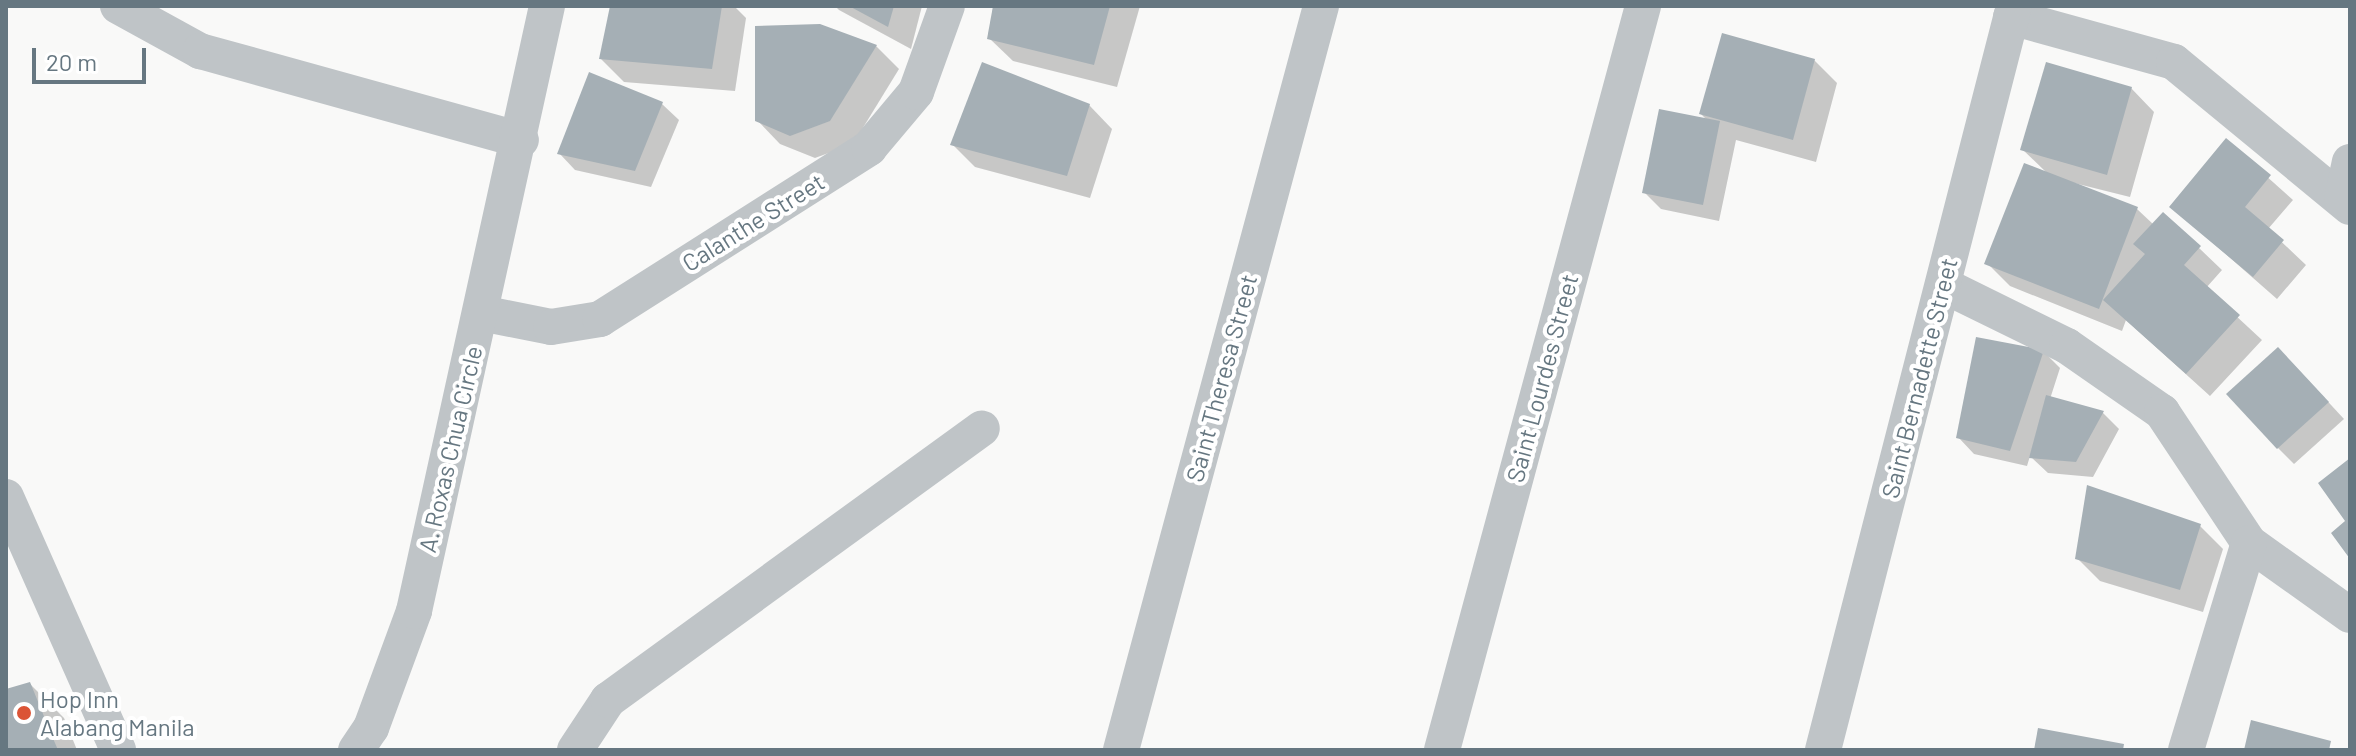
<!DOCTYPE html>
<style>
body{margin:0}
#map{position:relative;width:2356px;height:756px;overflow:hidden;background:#f9f9f8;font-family:Barlow,sans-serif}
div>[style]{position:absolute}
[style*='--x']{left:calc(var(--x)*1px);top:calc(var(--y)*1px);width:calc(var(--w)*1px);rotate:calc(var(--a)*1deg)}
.shadow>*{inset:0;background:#0003}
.building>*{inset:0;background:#a5afb5}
.street>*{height:36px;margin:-18px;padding:0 18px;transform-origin:18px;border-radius:18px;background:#bfc4c7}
.dots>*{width:22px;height:22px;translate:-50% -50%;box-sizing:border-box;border:4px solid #fff;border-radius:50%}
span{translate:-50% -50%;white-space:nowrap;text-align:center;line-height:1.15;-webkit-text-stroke:8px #fff;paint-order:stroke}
.street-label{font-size:24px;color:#667781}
.poi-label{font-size:24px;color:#667781}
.left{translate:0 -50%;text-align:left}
.frame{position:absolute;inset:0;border:8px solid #667781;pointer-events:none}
.scale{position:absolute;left:32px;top:48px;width:114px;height:36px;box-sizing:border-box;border:4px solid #667781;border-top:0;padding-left:10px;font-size:24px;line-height:28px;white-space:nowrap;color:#667781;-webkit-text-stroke:6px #fff;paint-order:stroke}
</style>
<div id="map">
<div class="shadow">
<i style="clip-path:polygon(612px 6px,734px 6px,746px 18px,735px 91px,624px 82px,601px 59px)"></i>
<i style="clip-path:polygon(835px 6px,922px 6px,911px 49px,839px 10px)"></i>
<i style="clip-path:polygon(995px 6px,1140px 6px,1117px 87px,1013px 61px,989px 38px)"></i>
<i style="clip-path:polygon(876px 46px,899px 69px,853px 144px,815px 158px,780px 144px,757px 120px)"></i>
<i style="clip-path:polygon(1814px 60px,1837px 83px,1816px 162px,1736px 140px,1719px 221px,1661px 209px,1644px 192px,1708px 121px,1701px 114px)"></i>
<i style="clip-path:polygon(590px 75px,662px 104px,679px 120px,651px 187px,575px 170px,559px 153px)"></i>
<i style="clip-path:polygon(2131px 88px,2154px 112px,2130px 197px,2070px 182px,2137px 209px,2154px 225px,2199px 248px,2222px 270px,2206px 288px,2262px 340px,2210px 396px,2126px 320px,2122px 331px,2010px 286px,1987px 263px,2047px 173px,2022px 149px)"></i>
<i style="clip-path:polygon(1089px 105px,1112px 129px,1090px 198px,975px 167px,952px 144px)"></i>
<i style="clip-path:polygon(2227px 141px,2293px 200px,2268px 229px,2306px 265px,2277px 299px,2172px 207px)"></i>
<i style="clip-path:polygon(2044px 352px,2060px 368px,2050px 399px,2103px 413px,2119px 429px,2093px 477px,2048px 473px,2030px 456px,2027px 466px,1974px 454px,1958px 437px)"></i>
<i style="clip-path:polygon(2295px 366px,2344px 419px,2294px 464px,2278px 448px)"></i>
<i style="clip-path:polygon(2200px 526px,2223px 549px,2203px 612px,2100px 581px,2077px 558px)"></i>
<i style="clip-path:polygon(30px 684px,64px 718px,77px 750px,6px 750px,6px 691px)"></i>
</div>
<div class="building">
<i style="clip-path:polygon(610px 6px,722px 6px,712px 69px,599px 59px)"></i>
<i style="clip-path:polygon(849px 6px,894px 6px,888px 27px)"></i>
<i style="clip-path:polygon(993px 6px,1110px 6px,1094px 65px,987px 39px)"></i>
<i style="clip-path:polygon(820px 24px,877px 45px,830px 121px,790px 136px,755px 121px,755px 26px)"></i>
<i style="clip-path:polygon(1722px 33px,1815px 59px,1793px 140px,1699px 114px)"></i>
<i style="clip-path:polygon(982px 62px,1090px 104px,1067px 176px,950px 145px)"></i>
<i style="clip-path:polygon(2046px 62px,2132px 87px,2107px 175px,2020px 150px)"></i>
<i style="clip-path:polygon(589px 72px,663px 102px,635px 171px,557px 154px)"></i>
<i style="clip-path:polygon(1659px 109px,1720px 121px,1703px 205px,1642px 193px)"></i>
<i style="clip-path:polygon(2226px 138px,2271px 175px,2245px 207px,2284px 240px,2253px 277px,2169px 207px)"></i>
<i style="clip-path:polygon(2024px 163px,2138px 207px,2099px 309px,1984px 264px)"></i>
<i style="clip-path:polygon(2163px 212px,2201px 246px,2184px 265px,2240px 315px,2186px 374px,2103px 300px,2145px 254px,2133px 244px)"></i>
<i style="clip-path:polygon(1976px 337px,2044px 350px,2010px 451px,1956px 438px)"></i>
<i style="clip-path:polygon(2278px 347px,2329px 402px,2277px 449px,2226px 394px)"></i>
<i style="clip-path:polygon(2046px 395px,2104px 411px,2076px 462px,2029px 458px)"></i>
<i style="clip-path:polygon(2350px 458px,2350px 559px,2331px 533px,2345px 521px,2318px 483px)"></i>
<i style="clip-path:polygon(2087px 485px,2201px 524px,2180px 590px,2075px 559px)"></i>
<i style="clip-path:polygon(30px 682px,52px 736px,58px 750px,6px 750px,6px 689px)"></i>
<i style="clip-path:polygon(2251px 720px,2331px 741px,2329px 750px,2244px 750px)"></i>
<i style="clip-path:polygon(2038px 728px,2124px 744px,2123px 750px,2034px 750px)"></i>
</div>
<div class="street">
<i style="--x:118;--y:6;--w:94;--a:28.8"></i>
<i style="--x:200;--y:51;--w:333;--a:15.5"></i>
<i style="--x:2011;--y:17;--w:169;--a:15.4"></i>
<i style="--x:2174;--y:62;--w:228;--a:39.5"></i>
<i style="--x:2342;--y:199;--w:38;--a:-78"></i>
<i style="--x:1943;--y:285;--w:138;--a:26.2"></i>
<i style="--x:2067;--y:346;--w:116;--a:34.8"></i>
<i style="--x:2162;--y:412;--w:157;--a:56.4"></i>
<i style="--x:2249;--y:543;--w:124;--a:35.5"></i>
<i style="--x:481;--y:313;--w:71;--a:11.3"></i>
<i style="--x:551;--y:327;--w:50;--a:-9.3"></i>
<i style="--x:600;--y:319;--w:319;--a:-32.4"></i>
<i style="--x:869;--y:148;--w:73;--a:-50"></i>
<i style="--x:916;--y:92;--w:91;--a:-70.2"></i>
<i style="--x:6;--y:497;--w:277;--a:66.1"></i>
<i style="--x:356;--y:750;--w:27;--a:-56"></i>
<i style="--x:371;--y:728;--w:125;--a:-69.8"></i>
<i style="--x:414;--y:611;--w:619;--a:-77.6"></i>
<i style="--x:575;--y:750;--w:60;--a:-56.6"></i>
<i style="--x:608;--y:700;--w:462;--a:-36"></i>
<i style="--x:1121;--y:750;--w:770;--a:-74.95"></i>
<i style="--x:1442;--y:750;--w:771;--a:-74.88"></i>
<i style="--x:1823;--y:750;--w:768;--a:-75.6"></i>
<i style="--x:2186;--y:750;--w:216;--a:-73.1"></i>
</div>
<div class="dots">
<i style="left:24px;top:713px;background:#db5436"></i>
</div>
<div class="street-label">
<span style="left:753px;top:222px;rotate:-32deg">Calanthe Street</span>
<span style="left:1221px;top:378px;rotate:-75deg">Saint Theresa Street</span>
<span style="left:1542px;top:378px;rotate:-75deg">Saint Lourdes Street</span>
<span style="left:1919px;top:378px;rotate:-76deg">Saint Bernadette Street</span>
<span style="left:450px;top:449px;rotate:-77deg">A. Roxas Chua Circle</span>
</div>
<div class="poi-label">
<span class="left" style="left:40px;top:713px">Hop Inn<br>Alabang Manila</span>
</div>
<div class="frame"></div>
<div class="scale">20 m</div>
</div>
